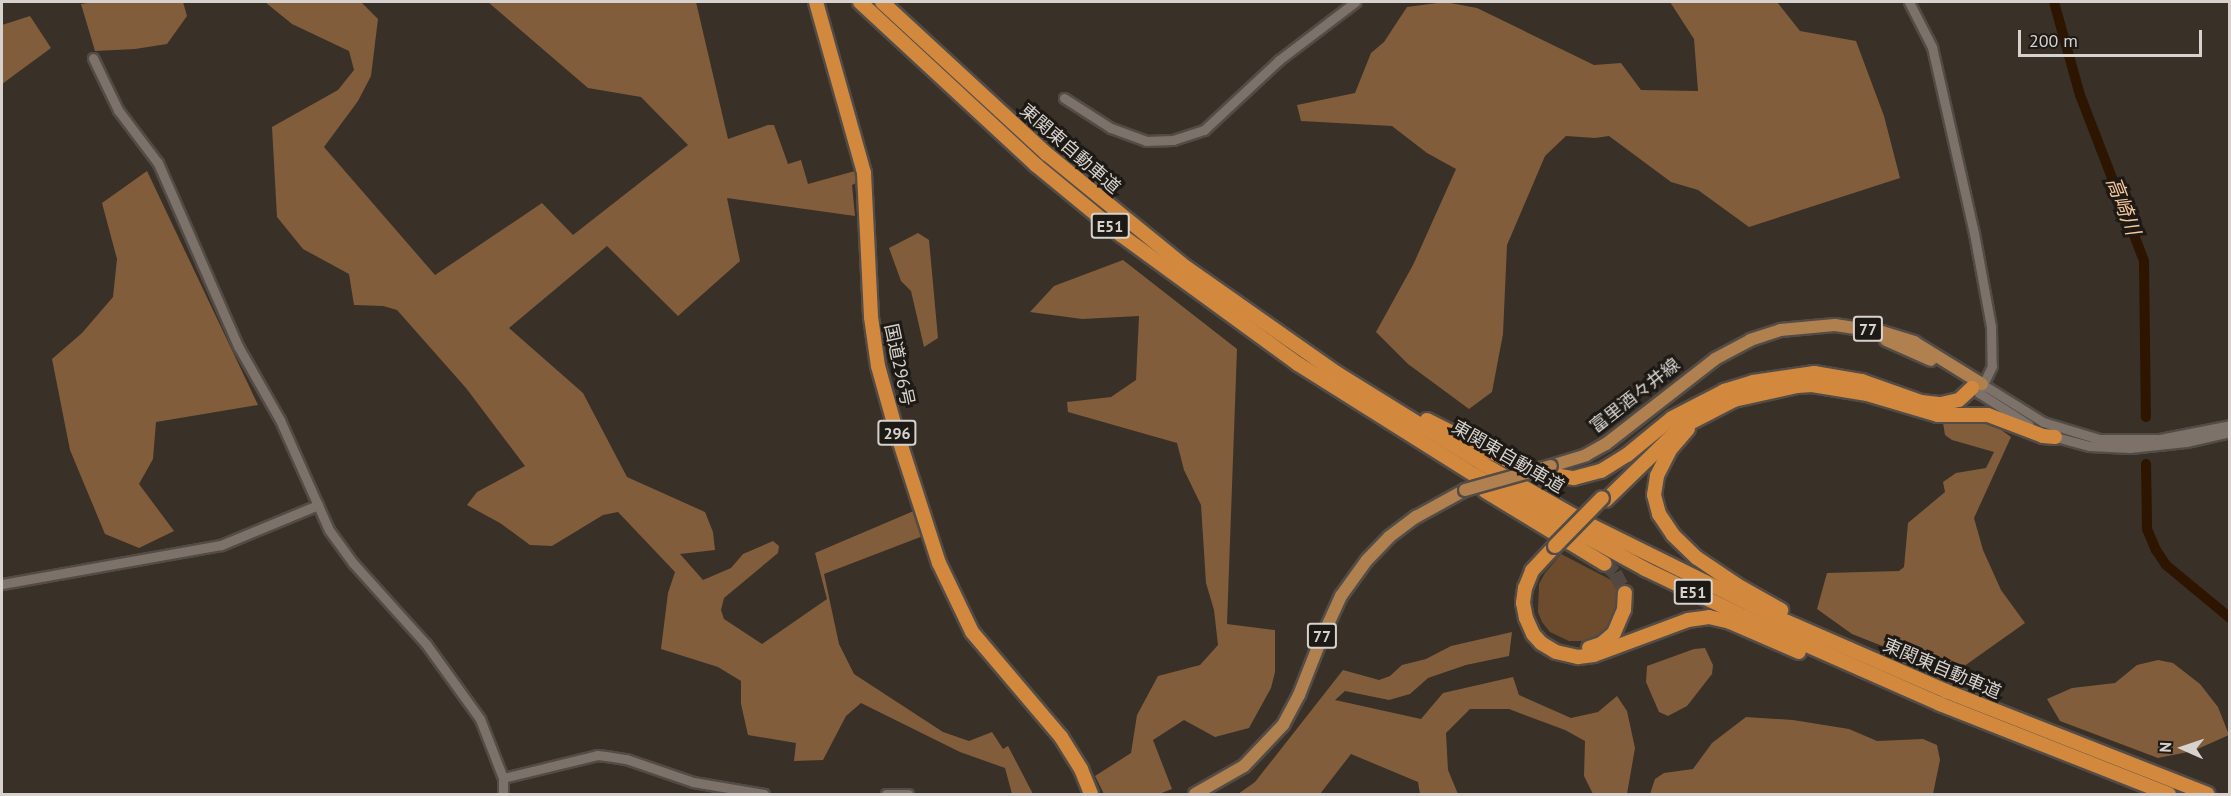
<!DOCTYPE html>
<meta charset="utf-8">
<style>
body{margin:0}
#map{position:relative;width:2231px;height:796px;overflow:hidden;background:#393028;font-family:"PT Sans","Noto Sans JP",sans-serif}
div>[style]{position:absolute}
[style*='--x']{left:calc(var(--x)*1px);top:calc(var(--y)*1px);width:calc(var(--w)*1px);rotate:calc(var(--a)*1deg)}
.green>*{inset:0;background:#6c4c2d}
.forest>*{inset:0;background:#815d3b}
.river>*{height:10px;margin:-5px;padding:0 5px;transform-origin:5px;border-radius:5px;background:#2d1500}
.highway-tunnel>*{height:14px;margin-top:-7px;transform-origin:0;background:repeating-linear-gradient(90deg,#514841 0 14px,transparent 0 21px)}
.roads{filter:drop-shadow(2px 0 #534c46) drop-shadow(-2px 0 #534c46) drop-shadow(0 2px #534c46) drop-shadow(0 -2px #534c46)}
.minor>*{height:9px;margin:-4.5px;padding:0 4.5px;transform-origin:4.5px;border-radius:4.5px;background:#7c7269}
.major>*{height:12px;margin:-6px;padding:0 6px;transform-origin:6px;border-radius:6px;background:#b0804f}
.highway>*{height:14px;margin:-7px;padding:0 7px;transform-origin:7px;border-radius:7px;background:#d2893e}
.bridges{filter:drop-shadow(2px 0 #534c46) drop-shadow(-2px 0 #534c46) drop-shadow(0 2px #534c46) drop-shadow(0 -2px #534c46)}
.major-bridge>*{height:12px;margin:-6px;padding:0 6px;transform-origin:6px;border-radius:6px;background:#b0804f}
.highway-bridge>*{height:14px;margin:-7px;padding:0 7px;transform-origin:7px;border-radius:7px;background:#d2893e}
span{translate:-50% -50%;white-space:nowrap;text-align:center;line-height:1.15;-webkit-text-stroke:6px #1d1915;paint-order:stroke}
.shield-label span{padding:2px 4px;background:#1d1915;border:2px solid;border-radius:4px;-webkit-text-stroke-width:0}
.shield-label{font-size:16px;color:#d7d2cd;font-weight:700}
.street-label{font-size:18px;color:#d7d2cd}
.water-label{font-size:20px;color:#f7c79c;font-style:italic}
.frame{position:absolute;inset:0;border:3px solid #d7d2cd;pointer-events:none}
.north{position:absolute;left:2153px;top:718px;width:60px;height:60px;-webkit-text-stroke:4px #1d1915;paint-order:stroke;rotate:273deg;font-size:16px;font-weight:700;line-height:24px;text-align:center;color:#d7d2cd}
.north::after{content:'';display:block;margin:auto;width:21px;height:27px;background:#d7d2cd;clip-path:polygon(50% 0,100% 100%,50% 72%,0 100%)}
.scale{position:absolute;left:2018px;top:30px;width:184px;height:27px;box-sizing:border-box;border:3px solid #d7d2cd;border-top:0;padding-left:8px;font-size:18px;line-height:21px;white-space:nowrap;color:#d7d2cd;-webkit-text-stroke:4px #1d1915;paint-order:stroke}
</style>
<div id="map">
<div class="green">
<i style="clip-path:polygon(1561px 554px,1615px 582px,1619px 591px,1619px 605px,1612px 625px,1605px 633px,1585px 641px,1569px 641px,1550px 632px,1542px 622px,1538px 612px,1539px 584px,1545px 573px)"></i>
</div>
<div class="forest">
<i style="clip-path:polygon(94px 2px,183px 2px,187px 16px,167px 44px,135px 49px,95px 51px,81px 4px)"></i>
<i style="clip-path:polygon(265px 2px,361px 2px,378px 19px,371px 76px,358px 101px,324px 147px,435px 275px,542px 203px,573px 235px,688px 145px,641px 97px,588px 88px,488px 2px,696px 2px,728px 139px,768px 125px,774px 125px,788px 164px,801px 160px,808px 184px,855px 171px,858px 182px,852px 185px,855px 216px,727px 198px,740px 261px,678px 316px,607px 246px,509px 328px,583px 393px,627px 477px,705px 512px,713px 532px,715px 550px,680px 554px,703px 580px,731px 568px,743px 554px,773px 541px,779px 546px,778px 553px,724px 598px,721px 610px,724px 619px,762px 644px,827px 599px,815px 553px,916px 510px,923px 536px,824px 574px,839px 644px,854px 674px,943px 732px,969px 741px,992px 732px,1003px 749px,1008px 746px,1033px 794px,1012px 794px,1005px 768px,960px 752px,861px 703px,846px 716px,823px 760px,794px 761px,796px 743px,748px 735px,741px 704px,741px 681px,718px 667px,661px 649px,668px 593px,675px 572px,618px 512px,603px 515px,552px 546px,530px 545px,500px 523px,467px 505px,477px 492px,525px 466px,466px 388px,397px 310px,383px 306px,354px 305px,349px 274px,303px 249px,277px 217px,272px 127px,338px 90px,354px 70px,349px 51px,292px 24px)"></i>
<i style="clip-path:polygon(1445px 2px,1477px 8px,1594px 65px,1621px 63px,1641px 90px,1698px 91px,1694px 39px,1670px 2px,1777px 2px,1800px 31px,1856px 41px,1884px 116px,1900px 178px,1749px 227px,1698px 190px,1671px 182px,1609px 136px,1595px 138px,1566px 136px,1545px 156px,1507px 245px,1503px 334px,1492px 392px,1469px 409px,1408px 364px,1376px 332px,1413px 265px,1456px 169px,1427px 153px,1392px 126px,1301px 121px,1297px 105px,1355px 93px,1371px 53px,1384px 42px,1407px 7px)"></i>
<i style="clip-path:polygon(30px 16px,51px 48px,2px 84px,2px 25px)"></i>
<i style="clip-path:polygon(147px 171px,258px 405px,156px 422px,153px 459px,139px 484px,174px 531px,139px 548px,105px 534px,70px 450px,52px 359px,82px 333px,113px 297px,117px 259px,102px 203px)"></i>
<i style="clip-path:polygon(918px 233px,929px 240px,938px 338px,924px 347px,911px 291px,901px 281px,889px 248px)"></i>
<i style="clip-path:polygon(1123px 260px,1237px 349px,1227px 624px,1275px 630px,1275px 672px,1271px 688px,1249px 728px,1215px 737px,1184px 720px,1153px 740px,1172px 789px,1159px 794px,1104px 794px,1095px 776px,1131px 753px,1137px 715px,1158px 676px,1200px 665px,1218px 645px,1214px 610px,1206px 583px,1201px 505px,1184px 470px,1177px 443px,1068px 412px,1067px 402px,1111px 397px,1136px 380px,1139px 316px,1082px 319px,1030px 312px,1054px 286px)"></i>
<i style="clip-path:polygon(1943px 423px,1993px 424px,2011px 437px,1974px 518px,1983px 550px,2001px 590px,2025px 623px,1953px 674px,1852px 634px,1817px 609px,1827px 573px,1899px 571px,1904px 567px,1908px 523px,1945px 492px,1943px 482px,1956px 473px,1986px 468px,1994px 452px,1952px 440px,1945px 435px)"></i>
<i style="clip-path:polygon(1512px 632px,1509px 656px,1466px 665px,1428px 678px,1410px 694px,1389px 700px,1345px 691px,1335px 700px,1421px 719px,1443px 693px,1513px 677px,1519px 695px,1571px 718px,1598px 712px,1617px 696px,1627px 711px,1635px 748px,1627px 794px,1593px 794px,1584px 776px,1585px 741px,1565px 730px,1509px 709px,1470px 709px,1446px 733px,1448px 770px,1458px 794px,1420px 794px,1418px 782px,1351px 754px,1320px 794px,1238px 794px,1255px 782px,1343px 670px,1379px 680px,1390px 676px,1402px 665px,1426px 659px,1451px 646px)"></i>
<i style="clip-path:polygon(1705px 648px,1713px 665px,1712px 674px,1687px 706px,1668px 716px,1659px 712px,1646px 682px,1647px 666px,1694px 649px)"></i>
<i style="clip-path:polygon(2158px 660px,2173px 663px,2200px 684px,2218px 707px,2229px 735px,2193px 751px,2158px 758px,2060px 721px,2047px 699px,2072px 688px,2115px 683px,2137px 665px)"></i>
<i style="clip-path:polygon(1746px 717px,1793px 720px,1849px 729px,1877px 741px,1923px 739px,1937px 745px,1940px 760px,1933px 794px,1650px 794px,1655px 779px,1664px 773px,1693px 769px,1712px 743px)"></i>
</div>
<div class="river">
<i style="--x:2054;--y:2;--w:97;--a:74.4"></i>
<i style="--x:2080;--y:95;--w:178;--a:68.9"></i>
<i style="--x:2144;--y:261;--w:156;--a:89.3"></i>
<i style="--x:2146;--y:464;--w:65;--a:89.1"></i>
<i style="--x:2147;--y:529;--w:23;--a:67"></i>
<i style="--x:2156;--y:550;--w:18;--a:56"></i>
<i style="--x:2166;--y:565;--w:83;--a:39.6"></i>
</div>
<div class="highway-tunnel">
<i style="--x:1605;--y:564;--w:13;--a:42"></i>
<i style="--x:1615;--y:573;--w:22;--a:63"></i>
</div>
<div class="roads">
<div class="minor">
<i style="--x:1909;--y:2;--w:51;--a:62.9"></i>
<i style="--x:1932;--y:47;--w:191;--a:77.3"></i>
<i style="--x:1974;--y:233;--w:96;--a:79.7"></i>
<i style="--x:1991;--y:327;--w:39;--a:89"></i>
<i style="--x:1992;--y:366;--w:30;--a:116"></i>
<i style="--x:1979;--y:393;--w:59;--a:32.6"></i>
<i style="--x:93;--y:58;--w:58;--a:64.3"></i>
<i style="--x:118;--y:110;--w:66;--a:53"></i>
<i style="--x:158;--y:163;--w:200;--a:66.4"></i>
<i style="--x:238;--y:346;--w:85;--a:60.4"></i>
<i style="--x:280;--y:420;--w:120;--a:66"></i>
<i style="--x:329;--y:530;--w:41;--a:54"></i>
<i style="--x:353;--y:563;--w:109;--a:48"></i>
<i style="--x:426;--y:644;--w:92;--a:54.2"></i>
<i style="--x:480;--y:719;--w:63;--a:68.7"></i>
<i style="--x:503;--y:778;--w:16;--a:90"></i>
<i style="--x:1064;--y:98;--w:56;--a:32.6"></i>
<i style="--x:1111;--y:128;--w:37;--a:20"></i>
<i style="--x:1146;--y:141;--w:27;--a:-2"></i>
<i style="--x:1173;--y:140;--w:33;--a:-18"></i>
<i style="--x:1204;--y:130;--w:103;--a:-43"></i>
<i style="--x:1279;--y:60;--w:96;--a:-37.3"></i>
<i style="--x:1982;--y:384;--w:72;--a:31.9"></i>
<i style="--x:2043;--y:422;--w:59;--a:16.9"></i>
<i style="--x:2099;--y:439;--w:61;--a:0"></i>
<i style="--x:2160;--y:439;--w:71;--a:-11.3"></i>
<i style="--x:2052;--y:436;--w:38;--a:15"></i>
<i style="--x:2089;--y:446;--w:41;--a:2.8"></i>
<i style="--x:2130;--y:448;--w:56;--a:-6.1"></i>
<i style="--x:2186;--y:442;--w:45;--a:-12.8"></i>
<i style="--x:2;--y:584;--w:222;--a:-10.1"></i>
<i style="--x:221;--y:545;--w:105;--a:-22.4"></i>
<i style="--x:503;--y:778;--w:97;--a:-13.7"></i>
<i style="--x:597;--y:755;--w:9;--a:6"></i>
<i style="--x:606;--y:756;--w:20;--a:9"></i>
<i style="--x:626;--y:759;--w:71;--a:18.9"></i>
<i style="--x:693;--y:782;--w:72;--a:9.6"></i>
<i style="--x:886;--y:794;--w:22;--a:0"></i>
</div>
<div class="major">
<i style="--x:1886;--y:340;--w:49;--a:24"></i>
<i style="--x:1551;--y:466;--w:37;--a:-17"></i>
<i style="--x:1586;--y:455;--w:23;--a:-29"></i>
<i style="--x:1606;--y:444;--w:138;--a:-37.9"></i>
<i style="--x:1715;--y:359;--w:40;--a:-28"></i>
<i style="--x:1750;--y:340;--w:32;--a:-18"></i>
<i style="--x:1780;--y:330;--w:55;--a:-5.2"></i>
<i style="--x:1835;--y:325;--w:48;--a:8.5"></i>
<i style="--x:1882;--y:332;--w:34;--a:17"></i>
<i style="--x:1914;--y:342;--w:80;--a:31.7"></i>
<i style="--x:1195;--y:794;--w:56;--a:-29.7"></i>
<i style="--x:1244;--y:766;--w:57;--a:-46.4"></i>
<i style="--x:1283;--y:725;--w:34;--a:-62"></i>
<i style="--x:1299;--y:695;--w:57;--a:-68.4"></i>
<i style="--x:1320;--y:642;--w:51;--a:-65.5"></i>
<i style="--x:1341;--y:596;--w:44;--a:-54.2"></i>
<i style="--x:1367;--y:560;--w:32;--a:-46"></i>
<i style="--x:1389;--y:537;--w:34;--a:-37"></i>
<i style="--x:1416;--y:517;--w:56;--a:-28.9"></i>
</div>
<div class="highway">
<i style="--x:816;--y:2;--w:178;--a:74.3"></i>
<i style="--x:864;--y:173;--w:144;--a:87.2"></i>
<i style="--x:871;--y:317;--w:49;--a:81.9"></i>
<i style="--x:878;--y:366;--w:63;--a:74.4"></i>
<i style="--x:895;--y:427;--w:143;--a:72.1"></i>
<i style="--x:939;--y:563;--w:76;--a:64.4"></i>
<i style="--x:972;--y:632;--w:138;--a:49.7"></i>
<i style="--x:1061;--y:737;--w:38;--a:58"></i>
<i style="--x:1081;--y:769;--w:27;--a:68"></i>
<i style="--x:860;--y:2;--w:240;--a:42.8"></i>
<i style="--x:1036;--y:165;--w:110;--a:39.5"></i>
<i style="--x:1121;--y:235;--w:219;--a:36.1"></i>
<i style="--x:1298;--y:364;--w:210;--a:32.2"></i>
<i style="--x:1476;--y:476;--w:193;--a:28.8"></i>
<i style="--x:1645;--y:569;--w:139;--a:25.6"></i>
<i style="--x:1770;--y:629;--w:186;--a:23.8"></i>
<i style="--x:1940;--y:704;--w:246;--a:21.5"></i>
<i style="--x:882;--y:2;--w:224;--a:42.7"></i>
<i style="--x:1047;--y:154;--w:181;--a:39.2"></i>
<i style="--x:1187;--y:268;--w:184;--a:35.1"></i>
<i style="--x:1338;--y:374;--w:171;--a:31.8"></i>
<i style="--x:1483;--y:464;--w:128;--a:29.6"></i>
<i style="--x:1594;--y:527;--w:203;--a:26.3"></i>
<i style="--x:1776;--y:617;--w:185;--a:23.5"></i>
<i style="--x:1946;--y:691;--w:281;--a:21.5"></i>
<i style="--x:1427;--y:420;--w:101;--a:26.6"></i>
<i style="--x:1517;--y:465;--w:25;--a:18"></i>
<i style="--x:1541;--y:473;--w:33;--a:9"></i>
<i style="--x:1574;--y:478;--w:28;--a:-15"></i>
<i style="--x:1601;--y:471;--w:31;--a:-32"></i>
<i style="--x:1627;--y:455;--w:58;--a:-39.4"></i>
<i style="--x:1672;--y:418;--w:59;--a:-27.4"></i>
<i style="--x:1724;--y:391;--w:30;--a:-17"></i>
<i style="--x:1753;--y:382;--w:62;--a:-8.4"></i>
<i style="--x:1814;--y:373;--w:49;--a:9.5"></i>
<i style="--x:1862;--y:381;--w:63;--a:19.6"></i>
<i style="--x:1921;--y:402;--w:20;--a:6"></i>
<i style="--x:1941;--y:404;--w:18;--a:-13"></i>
<i style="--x:1959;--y:400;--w:18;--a:-43"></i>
<i style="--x:1688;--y:429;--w:28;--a:131"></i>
<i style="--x:1670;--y:450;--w:29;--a:117"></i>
<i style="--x:1657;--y:476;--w:19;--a:99"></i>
<i style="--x:1654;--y:495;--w:20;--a:75"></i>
<i style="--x:1659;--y:514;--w:25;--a:56"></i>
<i style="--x:1673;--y:535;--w:33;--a:44"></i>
<i style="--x:1697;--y:558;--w:48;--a:34"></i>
<i style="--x:1737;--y:585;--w:51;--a:29.6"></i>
<i style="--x:1485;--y:491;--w:140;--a:31.3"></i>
<i style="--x:1606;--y:500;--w:103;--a:-44.2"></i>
<i style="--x:1680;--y:428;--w:61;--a:-27.4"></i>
<i style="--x:1734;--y:400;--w:65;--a:-12.5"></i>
<i style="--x:1797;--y:386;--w:15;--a:-4"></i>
<i style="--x:1812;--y:385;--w:56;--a:9.3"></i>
<i style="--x:1867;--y:394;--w:74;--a:16.5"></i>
<i style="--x:1938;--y:415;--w:50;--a:0"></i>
<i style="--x:1988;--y:415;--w:59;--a:20.9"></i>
<i style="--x:2043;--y:436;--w:12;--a:5"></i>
<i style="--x:1555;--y:546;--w:34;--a:133"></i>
<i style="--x:1532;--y:571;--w:18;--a:112"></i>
<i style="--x:1525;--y:588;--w:15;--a:98"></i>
<i style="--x:1523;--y:603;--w:15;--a:79"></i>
<i style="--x:1526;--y:618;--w:17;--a:66"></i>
<i style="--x:1533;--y:634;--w:12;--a:48"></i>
<i style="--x:1541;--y:643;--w:17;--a:31"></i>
<i style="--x:1556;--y:652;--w:23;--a:13"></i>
<i style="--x:1578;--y:657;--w:16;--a:-7"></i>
<i style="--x:1594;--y:655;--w:100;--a:-20.4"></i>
<i style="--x:1688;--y:620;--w:21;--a:-8"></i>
<i style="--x:1709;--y:617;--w:22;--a:13"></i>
<i style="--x:1730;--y:622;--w:75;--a:23.5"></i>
<i style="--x:1589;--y:648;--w:13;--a:-18"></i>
<i style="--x:1601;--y:644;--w:17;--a:-40"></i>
<i style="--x:1614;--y:633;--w:25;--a:-67"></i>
<i style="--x:1624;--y:610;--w:17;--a:-87"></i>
</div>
</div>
<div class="bridges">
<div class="major-bridge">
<i style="--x:1465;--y:490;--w:89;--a:-15.6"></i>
</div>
<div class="highway-bridge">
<i style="--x:1555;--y:546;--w:67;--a:-45.6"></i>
</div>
</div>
<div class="shield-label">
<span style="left:1110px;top:226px">E51</span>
<span style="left:1868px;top:329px">77</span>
<span style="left:897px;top:433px">296</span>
<span style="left:1693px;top:592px">E51</span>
<span style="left:1322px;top:636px">77</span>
</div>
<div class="street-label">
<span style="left:1070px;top:149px;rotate:41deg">東関東自動車道</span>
<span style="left:899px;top:365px;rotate:78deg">国道296号</span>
<span style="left:1635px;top:396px;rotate:-38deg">富里酒々井線</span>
<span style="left:1508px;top:457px;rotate:30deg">東関東自動車道</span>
<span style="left:1942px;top:669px;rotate:23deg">東関東自動車道</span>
</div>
<div class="water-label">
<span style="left:2123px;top:206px;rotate:69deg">高崎川</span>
</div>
<div class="frame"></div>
<div class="north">N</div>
<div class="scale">200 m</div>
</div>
